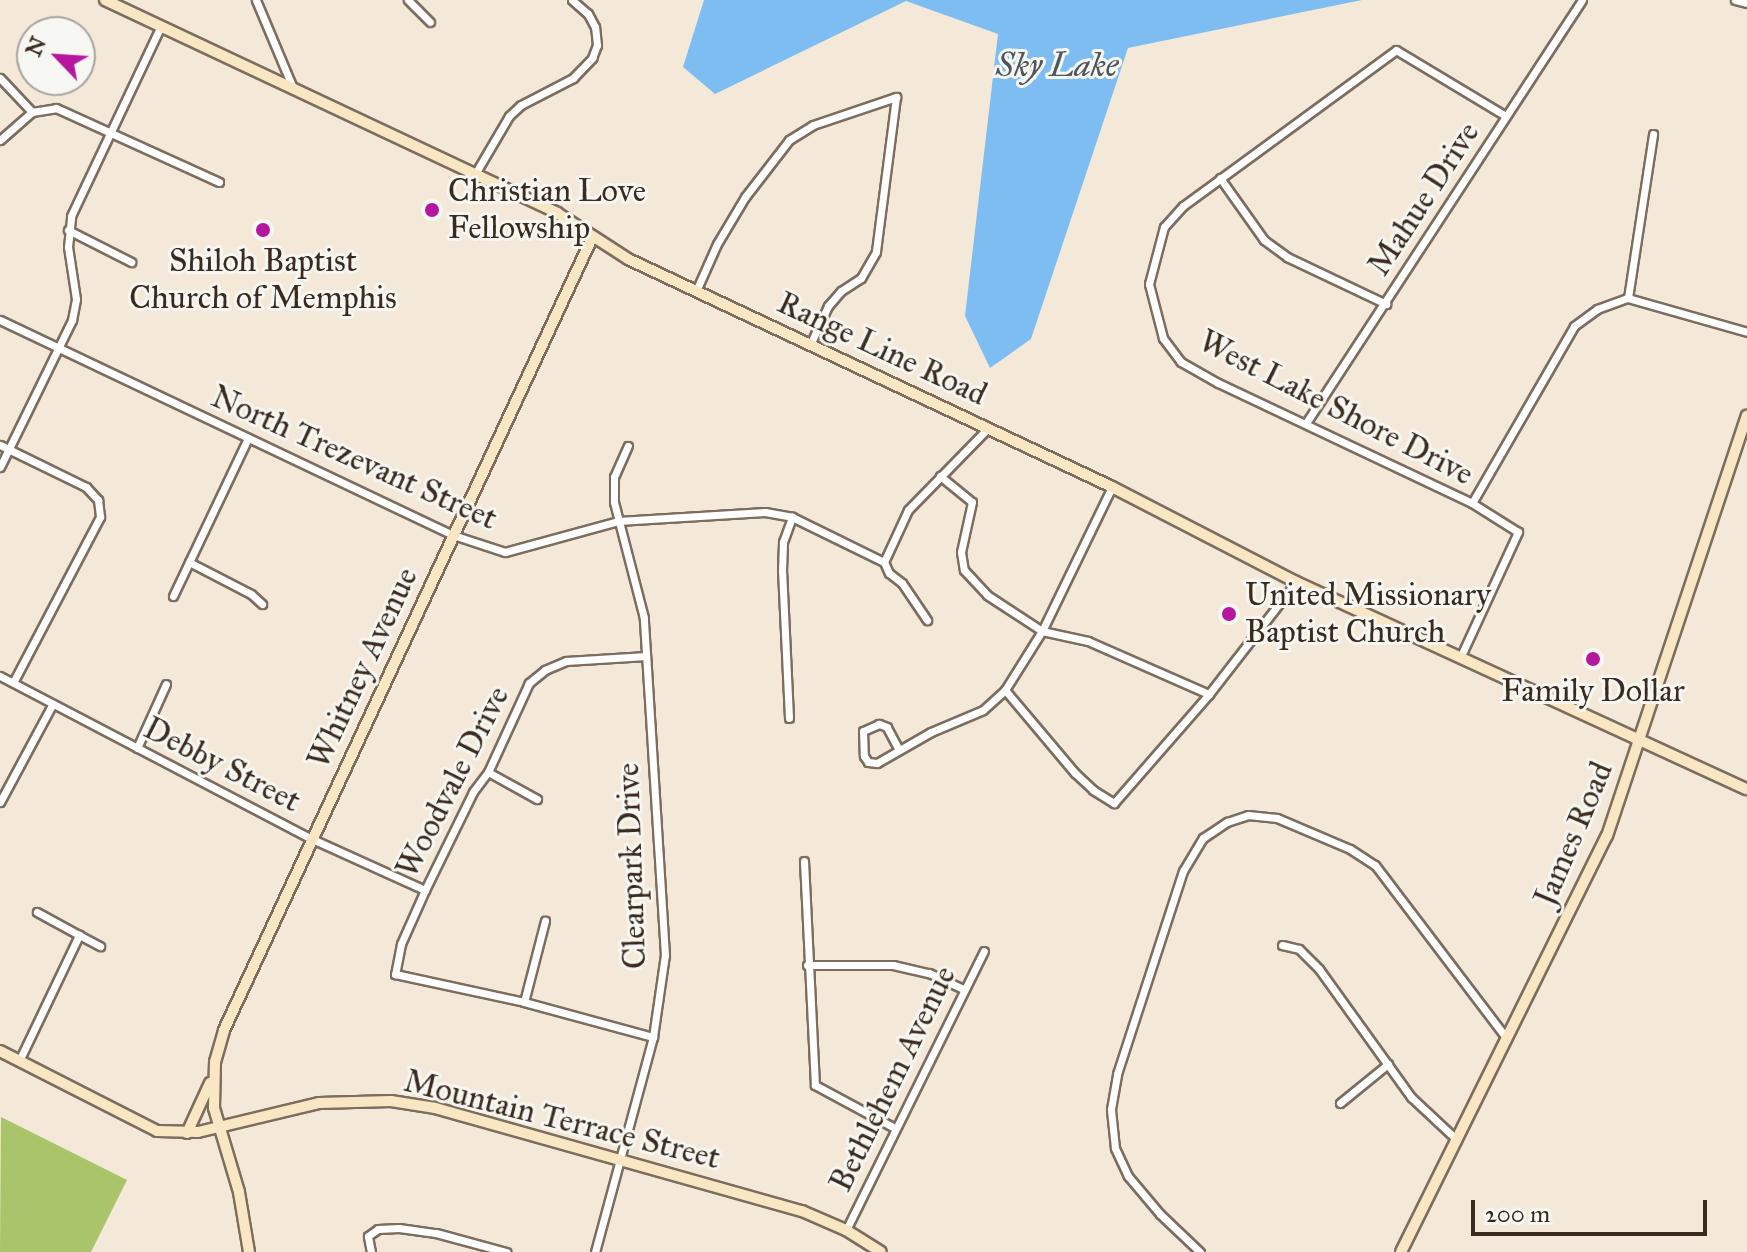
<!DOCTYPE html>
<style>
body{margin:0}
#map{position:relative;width:1747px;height:1252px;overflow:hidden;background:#f4e9d8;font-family:"IM FELL Great Primer",serif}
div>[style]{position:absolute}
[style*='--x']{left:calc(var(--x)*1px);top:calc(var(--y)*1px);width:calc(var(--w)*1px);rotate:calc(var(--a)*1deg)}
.green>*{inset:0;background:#aac46a}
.water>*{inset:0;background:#7ebdf2}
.roads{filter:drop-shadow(2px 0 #7c6d5f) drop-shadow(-2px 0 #7c6d5f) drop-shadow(0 2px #7c6d5f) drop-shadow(0 -2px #7c6d5f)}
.street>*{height:7px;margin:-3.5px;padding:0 3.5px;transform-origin:3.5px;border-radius:3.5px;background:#fff}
.secondary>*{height:10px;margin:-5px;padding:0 5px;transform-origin:5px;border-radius:5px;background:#f9e7c3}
.dots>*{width:22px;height:22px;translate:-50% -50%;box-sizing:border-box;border:4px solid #f6f6f2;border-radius:50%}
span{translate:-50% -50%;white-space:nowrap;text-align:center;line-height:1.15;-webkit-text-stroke:6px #f6f6f2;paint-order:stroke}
.poi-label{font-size:32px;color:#3b2a1e}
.left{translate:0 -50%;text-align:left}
.street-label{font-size:32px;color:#3b2a1e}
.water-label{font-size:34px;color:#4f565e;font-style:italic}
.north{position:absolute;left:16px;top:16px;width:80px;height:80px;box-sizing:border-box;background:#f6f6f2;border:2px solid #aba49d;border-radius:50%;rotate:295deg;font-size:22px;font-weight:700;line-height:32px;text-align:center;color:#3b2a1e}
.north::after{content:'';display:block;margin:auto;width:28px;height:36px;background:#b5179e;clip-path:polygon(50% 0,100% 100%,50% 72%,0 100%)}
.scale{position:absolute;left:1471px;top:1200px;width:236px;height:36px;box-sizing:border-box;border:4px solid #3b2a1e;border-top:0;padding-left:10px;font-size:24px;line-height:28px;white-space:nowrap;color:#3b2a1e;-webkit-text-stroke:6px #f6f6f2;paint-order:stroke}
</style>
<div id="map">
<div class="green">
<i style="clip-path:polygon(1px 1117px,127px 1180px,91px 1252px,0 1252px)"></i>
</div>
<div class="water">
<i style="clip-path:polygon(704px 0,1362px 0,1128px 48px,1031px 339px,990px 368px,965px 316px,998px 34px,906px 1px,715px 94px,683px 67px)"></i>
</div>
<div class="roads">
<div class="street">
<i style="--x:256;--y:0;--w:95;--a:67.2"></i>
<i style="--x:408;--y:0;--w:31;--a:45"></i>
<i style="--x:1735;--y:0;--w:12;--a:14"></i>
<i style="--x:0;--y:78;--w:47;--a:46.7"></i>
<i style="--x:0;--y:140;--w:43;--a:-41.2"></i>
<i style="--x:32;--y:112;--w:24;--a:-9"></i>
<i style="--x:56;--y:108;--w:179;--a:24.4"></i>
<i style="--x:475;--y:174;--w:67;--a:-59.6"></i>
<i style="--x:509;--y:116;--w:16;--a:-43"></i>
<i style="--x:521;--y:105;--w:59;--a:-27.4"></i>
<i style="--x:573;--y:78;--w:28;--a:-46"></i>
<i style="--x:592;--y:58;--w:14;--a:-69"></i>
<i style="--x:597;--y:45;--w:18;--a:-96"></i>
<i style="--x:595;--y:27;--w:15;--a:-118"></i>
<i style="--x:588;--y:14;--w:21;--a:-139"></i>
<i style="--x:1220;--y:178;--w:76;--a:54.6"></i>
<i style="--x:1264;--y:240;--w:29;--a:36"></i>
<i style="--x:1287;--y:257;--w:110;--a:25.4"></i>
<i style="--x:68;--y:230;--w:71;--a:26.9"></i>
<i style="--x:696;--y:291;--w:51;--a:-65.9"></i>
<i style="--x:717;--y:244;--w:55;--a:-59.2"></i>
<i style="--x:745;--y:197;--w:72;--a:-52.3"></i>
<i style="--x:789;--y:140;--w:28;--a:-32"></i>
<i style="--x:813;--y:125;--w:88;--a:-18.6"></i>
<i style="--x:896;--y:97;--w:156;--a:97.4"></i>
<i style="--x:876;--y:252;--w:30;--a:120"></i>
<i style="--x:861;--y:278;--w:24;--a:147"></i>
<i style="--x:841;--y:291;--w:20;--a:131"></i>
<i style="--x:828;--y:306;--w:43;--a:114.8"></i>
<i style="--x:1628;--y:298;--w:166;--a:-81.3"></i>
<i style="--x:0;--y:320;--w:501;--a:25.39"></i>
<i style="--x:453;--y:535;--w:55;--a:18.1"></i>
<i style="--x:505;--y:552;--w:117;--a:-15.3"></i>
<i style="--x:618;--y:521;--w:147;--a:-3.5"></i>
<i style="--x:765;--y:512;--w:27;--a:10"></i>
<i style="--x:792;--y:517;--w:102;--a:26.1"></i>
<i style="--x:1306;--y:423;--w:505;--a:-56.88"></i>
<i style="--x:0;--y:445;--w:96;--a:26"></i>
<i style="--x:86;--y:487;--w:18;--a:47"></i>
<i style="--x:98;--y:500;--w:17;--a:83"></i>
<i style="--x:100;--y:517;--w:187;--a:117.7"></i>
<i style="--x:0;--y:467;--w:164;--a:-63.9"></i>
<i style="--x:72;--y:320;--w:21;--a:-79"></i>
<i style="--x:76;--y:299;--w:53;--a:-98.7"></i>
<i style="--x:68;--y:247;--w:31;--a:-84"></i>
<i style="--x:71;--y:216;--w:210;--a:-64.7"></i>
<i style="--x:940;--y:476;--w:41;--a:39.1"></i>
<i style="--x:972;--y:502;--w:51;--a:102.4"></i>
<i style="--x:961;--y:552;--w:18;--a:81"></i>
<i style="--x:964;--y:570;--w:34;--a:47"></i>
<i style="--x:987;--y:595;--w:66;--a:33.2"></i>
<i style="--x:1042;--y:631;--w:47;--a:12.3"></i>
<i style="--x:1088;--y:641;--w:132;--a:23.7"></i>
<i style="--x:1472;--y:503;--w:204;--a:-60"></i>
<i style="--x:1574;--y:326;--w:29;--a:-36"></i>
<i style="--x:1597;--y:309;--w:33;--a:-20"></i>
<i style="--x:1628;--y:298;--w:124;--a:15.9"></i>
<i style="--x:189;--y:562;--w:70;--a:27.3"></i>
<i style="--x:251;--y:594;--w:15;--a:42"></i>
<i style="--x:884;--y:562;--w:57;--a:-65.2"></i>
<i style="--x:908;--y:510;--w:115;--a:-45.7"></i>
<i style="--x:884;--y:562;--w:12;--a:66"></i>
<i style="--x:889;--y:573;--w:16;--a:38"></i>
<i style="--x:902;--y:583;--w:45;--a:56"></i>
<i style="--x:173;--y:596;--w:175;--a:-64.6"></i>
<i style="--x:646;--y:656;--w:80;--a:176.4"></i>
<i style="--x:566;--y:661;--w:23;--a:157"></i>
<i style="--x:545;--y:670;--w:21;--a:141"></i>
<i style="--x:529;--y:683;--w:98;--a:114.7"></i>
<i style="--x:488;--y:772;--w:25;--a:127"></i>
<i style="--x:473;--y:792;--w:109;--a:116.1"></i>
<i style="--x:425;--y:890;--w:59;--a:114"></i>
<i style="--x:401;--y:944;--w:31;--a:101"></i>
<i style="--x:395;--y:974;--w:132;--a:12.2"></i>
<i style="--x:524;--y:1002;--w:134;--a:15.2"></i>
<i style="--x:1460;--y:658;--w:139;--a:-65.3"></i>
<i style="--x:1518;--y:532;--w:54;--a:-147.8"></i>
<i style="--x:1472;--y:503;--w:281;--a:-154.7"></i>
<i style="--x:1218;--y:383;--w:43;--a:-150.4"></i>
<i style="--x:1181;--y:362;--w:30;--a:-127"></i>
<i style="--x:1163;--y:338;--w:56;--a:-104.5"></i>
<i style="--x:1149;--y:284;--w:59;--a:-75.3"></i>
<i style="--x:1164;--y:227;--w:28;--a:-48"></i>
<i style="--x:1183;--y:206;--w:264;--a:-36.2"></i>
<i style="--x:1396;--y:50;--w:128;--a:31"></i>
<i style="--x:0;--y:676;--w:352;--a:27.6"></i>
<i style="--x:312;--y:839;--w:124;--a:24.3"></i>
<i style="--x:1005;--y:690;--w:109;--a:49.9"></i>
<i style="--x:1075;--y:773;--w:25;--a:43"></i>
<i style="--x:1093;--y:790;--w:25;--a:32"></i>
<i style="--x:1114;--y:803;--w:145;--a:-48.9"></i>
<i style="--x:1209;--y:694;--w:142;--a:-52.2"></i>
<i style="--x:789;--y:718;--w:147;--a:-92.7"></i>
<i style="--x:782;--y:571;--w:29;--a:-88"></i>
<i style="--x:783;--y:542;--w:27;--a:-70"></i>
<i style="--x:137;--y:748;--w:70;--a:-65.6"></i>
<i style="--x:899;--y:750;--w:26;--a:-118"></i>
<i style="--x:887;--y:727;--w:9;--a:-159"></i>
<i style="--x:879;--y:724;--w:17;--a:156"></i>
<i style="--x:863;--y:731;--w:25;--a:88"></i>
<i style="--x:864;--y:756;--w:7;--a:56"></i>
<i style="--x:868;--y:762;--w:9;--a:6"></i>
<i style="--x:877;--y:763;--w:62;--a:-29.9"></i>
<i style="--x:931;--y:732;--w:56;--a:-22.9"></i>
<i style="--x:983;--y:710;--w:30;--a:-42"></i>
<i style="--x:1005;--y:690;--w:70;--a:-57.9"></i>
<i style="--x:1042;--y:631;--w:160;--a:-64.1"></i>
<i style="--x:488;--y:772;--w:56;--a:28.9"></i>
<i style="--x:0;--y:802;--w:110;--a:-61.8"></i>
<i style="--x:804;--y:861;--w:224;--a:87.2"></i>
<i style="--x:815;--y:1085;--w:91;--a:28.3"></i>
<i style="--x:79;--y:935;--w:24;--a:28"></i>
<i style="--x:1282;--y:945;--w:17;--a:13"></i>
<i style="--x:1299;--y:949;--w:28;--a:45"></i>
<i style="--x:1319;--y:969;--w:158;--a:54.3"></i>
<i style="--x:1411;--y:1097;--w:63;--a:43.1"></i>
<i style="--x:807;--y:965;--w:86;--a:0"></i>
<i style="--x:893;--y:965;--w:37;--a:13"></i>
<i style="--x:929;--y:973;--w:38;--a:25"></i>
<i style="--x:524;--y:1002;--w:84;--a:-75.5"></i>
<i style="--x:19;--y:1061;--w:140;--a:-64.5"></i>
<i style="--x:79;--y:935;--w:48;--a:-151.3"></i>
<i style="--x:1340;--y:1103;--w:62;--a:-39.1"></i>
<i style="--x:846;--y:1230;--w:311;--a:-63.7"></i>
<i style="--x:371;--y:1252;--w:16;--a:-101"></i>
<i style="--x:368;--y:1236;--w:12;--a:-35"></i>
<i style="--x:378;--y:1229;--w:21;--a:-3"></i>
<i style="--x:399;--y:1228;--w:37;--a:8"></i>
<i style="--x:436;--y:1233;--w:73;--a:15.2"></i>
<i style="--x:595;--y:1252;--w:223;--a:-74.9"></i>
<i style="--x:653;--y:1037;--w:83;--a:-81.7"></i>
<i style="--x:665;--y:955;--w:338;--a:-93.6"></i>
<i style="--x:644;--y:618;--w:120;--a:-104.5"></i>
<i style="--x:614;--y:502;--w:25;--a:-90"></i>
<i style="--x:614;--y:477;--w:34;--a:-66"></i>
<i style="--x:1200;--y:1252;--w:55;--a:-136.5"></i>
<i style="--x:1160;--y:1214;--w:50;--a:-130.1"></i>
<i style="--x:1128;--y:1176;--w:31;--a:-115"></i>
<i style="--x:1115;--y:1148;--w:39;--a:-96"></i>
<i style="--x:1111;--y:1109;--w:36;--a:-80"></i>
<i style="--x:1117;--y:1074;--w:213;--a:-72"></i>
<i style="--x:1183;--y:871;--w:39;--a:-59"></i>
<i style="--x:1203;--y:838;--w:29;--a:-34"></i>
<i style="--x:1227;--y:822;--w:22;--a:-18"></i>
<i style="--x:1248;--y:815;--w:29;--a:6"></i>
<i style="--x:1277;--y:818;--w:79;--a:23"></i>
<i style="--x:1350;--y:849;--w:30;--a:33"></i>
<i style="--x:1375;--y:865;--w:218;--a:52.8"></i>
</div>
<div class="secondary">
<i style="--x:105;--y:0;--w:500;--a:25.2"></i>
<i style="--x:557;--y:213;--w:85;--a:32.9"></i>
<i style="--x:628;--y:259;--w:535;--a:25.22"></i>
<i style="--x:1112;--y:487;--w:207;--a:27.3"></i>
<i style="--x:1296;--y:582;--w:496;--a:24.7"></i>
<i style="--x:0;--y:1051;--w:176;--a:27"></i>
<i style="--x:157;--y:1131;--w:41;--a:1.4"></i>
<i style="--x:198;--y:1132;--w:124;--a:-13.5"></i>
<i style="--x:319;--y:1103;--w:72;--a:-1.6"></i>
<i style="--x:391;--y:1101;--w:45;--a:9"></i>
<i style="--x:435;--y:1108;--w:381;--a:15.7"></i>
<i style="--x:802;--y:1211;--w:48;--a:23.4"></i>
<i style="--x:846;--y:1230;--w:41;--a:32.2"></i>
<i style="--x:187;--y:1133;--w:55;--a:-65.3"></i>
<i style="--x:249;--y:1252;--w:61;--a:-99.5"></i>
<i style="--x:239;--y:1192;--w:88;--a:-106.6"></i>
<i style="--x:214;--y:1108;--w:46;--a:-88.8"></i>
<i style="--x:215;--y:1062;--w:33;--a:-74"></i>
<i style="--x:224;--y:1030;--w:873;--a:-65.08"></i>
<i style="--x:1401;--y:1252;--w:464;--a:-63.7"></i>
<i style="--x:1607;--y:836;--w:443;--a:-71.6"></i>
</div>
</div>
<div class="dots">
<i style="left:432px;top:210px;background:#b5179e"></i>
<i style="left:263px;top:230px;background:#b5179e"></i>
<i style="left:1229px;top:614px;background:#b5179e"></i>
<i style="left:1593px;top:659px;background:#b5179e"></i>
</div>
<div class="poi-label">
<span class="left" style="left:448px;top:210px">Christian Love<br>Fellowship</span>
<span style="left:263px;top:280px">Shiloh Baptist<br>Church of Memphis</span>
<span class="left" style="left:1245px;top:614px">United Missionary<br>Baptist Church</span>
<span style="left:1593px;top:691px">Family Dollar</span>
</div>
<div class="street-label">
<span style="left:1424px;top:199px;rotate:-57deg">Mahue Drive</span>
<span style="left:882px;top:349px;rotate:25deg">Range Line Road</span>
<span style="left:1336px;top:408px;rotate:27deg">West Lake Shore Drive</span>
<span style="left:354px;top:458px;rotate:24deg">North Trezevant Street</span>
<span style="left:363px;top:668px;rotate:-65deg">Whitney Avenue</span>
<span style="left:222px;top:765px;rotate:27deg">Debby Street</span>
<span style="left:453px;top:782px;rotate:-63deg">Woodvale Drive</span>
<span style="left:1574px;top:834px;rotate:-67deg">James Road</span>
<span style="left:632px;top:866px;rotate:-92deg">Clearpark Drive</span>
<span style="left:893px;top:1079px;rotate:-64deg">Bethlehem Avenue</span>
<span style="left:562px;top:1120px;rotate:14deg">Mountain Terrace Street</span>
</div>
<div class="water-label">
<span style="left:1057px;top:65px">Sky Lake</span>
</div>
<div class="north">N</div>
<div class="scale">200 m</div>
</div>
